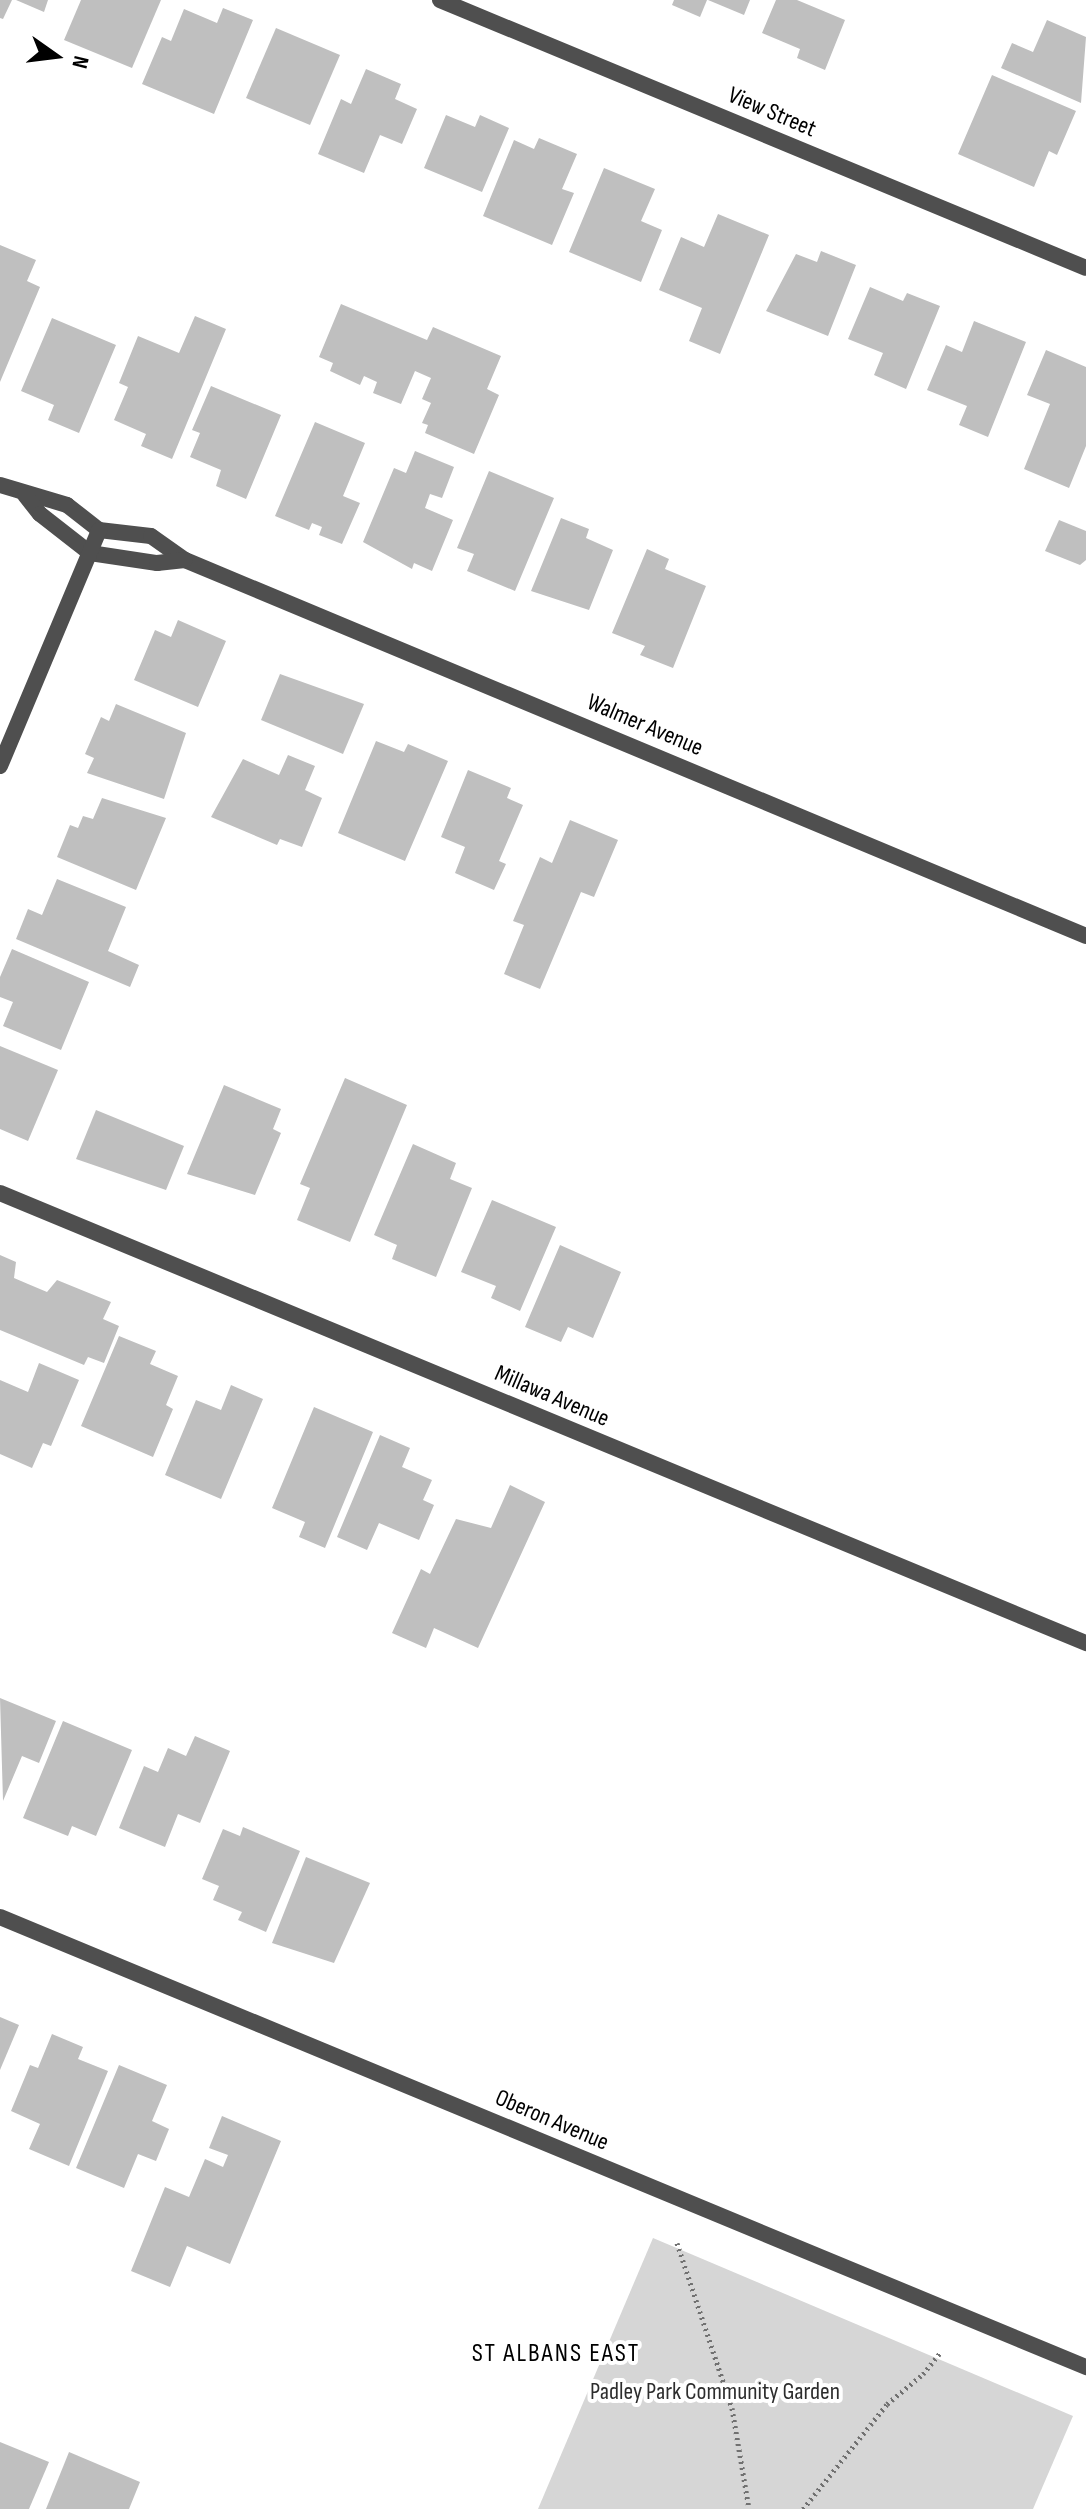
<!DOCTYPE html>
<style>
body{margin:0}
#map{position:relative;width:1086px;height:2509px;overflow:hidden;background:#fff;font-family:"Sofia Sans Condensed",sans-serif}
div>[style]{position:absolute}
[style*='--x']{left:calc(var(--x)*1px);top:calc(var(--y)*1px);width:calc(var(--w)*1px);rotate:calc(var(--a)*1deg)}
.green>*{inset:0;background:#d6d6d6}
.building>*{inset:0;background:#bfbfbf}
.path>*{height:5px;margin-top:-2.5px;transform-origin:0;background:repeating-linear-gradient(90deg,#717171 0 2px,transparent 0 6px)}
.minor>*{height:16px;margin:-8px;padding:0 8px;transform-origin:8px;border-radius:8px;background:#4f4f4f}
span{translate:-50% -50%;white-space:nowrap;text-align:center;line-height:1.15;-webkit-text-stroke:8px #fff;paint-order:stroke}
.street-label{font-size:24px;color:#000}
.park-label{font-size:24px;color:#2d2d2d}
.neighbourhood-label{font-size:26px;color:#000;letter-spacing:2px}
.north{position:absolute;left:16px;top:16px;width:80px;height:80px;-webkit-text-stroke:6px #fff;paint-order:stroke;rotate:104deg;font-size:22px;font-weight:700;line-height:32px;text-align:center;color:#000}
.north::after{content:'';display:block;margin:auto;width:28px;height:36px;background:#000;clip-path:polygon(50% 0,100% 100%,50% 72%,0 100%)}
</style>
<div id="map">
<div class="green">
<i style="clip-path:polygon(653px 2238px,1073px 2416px,1033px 2509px,538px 2509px)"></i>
</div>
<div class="building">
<i style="clip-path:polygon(0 0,12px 0,3px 19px,0 18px)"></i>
<i style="clip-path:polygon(16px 0,48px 0,44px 12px)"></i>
<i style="clip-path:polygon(81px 0,161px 0,132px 68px,64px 40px)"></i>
<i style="clip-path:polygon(674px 0,707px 0,700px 17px,672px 5px)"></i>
<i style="clip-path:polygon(708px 0,750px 0,744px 15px)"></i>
<i style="clip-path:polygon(776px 0,797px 0,845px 20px,825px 70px,797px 58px,800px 49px,762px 33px)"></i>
<i style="clip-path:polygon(223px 8px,253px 20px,214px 114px,142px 84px,162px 37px,171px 41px,184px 9px,217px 23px)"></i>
<i style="clip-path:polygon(1047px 20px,1086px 37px,1081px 103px,1001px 68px,1012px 43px,1033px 52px)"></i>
<i style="clip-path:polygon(276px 28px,340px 55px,310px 125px,246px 98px)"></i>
<i style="clip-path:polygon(366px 69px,401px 84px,395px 99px,417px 109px,402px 144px,380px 135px,364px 173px,318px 154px,341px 99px,351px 104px)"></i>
<i style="clip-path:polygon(992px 75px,1076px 111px,1057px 155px,1049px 151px,1034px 187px,958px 154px)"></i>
<i style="clip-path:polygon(446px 115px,475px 127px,480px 115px,509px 128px,482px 192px,424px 168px)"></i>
<i style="clip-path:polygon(539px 138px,577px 154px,562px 189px,574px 193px,552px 245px,483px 216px,514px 140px,534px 149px)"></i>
<i style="clip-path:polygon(604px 168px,655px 189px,641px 221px,662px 230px,641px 282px,569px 252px)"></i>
<i style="clip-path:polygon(718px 214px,769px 235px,720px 354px,689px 341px,702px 308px,659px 290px,681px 237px,704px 247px)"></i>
<i style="clip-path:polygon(0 245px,36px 260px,27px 281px,40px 287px,0 382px)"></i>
<i style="clip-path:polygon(821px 251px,856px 265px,828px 336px,766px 311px,796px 254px,817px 262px)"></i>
<i style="clip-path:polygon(870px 287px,903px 301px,907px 293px,940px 306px,906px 389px,874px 375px,883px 353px,848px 339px)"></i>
<i style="clip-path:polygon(341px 304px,427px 340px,433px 327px,501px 356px,487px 389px,499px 395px,474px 454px,425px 433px,428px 425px,422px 423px,431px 403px,422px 399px,431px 378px,415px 371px,401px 404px,373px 393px,377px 382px,364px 376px,360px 385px,330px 371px,333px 363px,319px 357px)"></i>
<i style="clip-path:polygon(195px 316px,226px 329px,172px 459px,141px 446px,146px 434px,114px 420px,128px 387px,119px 383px,138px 336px,179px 353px)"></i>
<i style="clip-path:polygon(52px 318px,116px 345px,79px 433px,48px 420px,54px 405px,21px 391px)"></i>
<i style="clip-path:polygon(974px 321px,1026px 342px,988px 437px,959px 425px,967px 406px,927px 390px,946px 345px,962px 352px)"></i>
<i style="clip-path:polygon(1046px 350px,1086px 367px,1086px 446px,1069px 488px,1024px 469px,1050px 404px,1027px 395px)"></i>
<i style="clip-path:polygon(211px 386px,281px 415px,246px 499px,216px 486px,221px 470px,190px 457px,200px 433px,192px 430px)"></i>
<i style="clip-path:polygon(315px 422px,365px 443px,343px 496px,360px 503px,342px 544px,319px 535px,322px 527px,312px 523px,309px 530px,275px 516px)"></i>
<i style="clip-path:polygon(415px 451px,454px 467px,442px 498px,430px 494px,425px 508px,453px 520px,432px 571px,414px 563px,412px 569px,363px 542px,394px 468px,406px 473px)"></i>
<i style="clip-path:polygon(489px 471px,554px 498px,515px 591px,467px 571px,474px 554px,457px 548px)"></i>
<i style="clip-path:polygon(561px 518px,589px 529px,586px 538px,613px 550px,589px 610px,531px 591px)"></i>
<i style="clip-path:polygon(1059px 520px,1086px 531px,1086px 560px,1080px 565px,1045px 551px)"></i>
<i style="clip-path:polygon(647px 549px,669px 559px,665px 569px,706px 586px,673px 668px,640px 655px,645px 646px,612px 633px)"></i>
<i style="clip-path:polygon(178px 620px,226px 641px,198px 707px,134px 680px,155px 630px,171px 637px)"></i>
<i style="clip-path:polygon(280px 674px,364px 704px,343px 754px,261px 720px)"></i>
<i style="clip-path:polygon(116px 704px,186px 733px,164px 799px,87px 773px,94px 758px,85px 754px,101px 717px,109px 721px)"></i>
<i style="clip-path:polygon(376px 741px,404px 752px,408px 744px,448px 761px,405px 861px,338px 833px)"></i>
<i style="clip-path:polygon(288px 755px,315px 766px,305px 790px,322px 798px,302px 847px,280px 839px,277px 845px,211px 817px,243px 759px,279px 775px)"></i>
<i style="clip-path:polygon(468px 770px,511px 788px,507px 798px,523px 805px,499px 861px,506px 864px,494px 890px,455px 873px,465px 847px,441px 837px)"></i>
<i style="clip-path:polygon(102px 798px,166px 818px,136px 890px,57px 857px,70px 825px,78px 828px,83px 816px,93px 819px)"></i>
<i style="clip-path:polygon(570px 820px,618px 840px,594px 897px,581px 892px,540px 989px,504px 974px,524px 925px,513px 921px,540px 857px,552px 863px)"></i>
<i style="clip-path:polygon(57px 879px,126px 907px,108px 951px,139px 965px,130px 987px,16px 939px,28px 909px,42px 915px)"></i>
<i style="clip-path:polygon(12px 949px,89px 982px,61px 1050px,3px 1026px,13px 1002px,0 997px,0 977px)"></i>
<i style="clip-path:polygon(0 1046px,58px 1070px,28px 1141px,0 1129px)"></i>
<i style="clip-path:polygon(345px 1078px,407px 1105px,350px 1242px,297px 1220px,310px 1188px,300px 1184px)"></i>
<i style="clip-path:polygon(224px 1085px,281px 1109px,273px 1129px,281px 1133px,255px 1195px,187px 1174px)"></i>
<i style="clip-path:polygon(96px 1110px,184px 1146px,166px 1190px,76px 1159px)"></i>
<i style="clip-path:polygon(413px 1144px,456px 1163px,450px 1179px,472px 1188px,436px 1277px,392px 1259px,397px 1245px,374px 1235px)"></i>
<i style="clip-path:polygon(492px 1200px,556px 1227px,520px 1311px,491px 1298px,496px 1286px,461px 1272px)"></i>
<i style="clip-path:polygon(560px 1245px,621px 1272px,593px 1338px,568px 1327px,561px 1342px,525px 1327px)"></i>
<i style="clip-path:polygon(0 1255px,16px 1262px,14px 1278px,28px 1284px,47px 1292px,57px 1280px,111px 1302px,103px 1319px,119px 1326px,104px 1363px,88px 1357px,84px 1365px,0 1330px)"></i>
<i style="clip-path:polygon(119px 1336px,156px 1351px,150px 1364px,178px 1376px,166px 1405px,173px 1409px,153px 1457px,81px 1426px)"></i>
<i style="clip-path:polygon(39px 1363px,79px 1380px,51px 1446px,43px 1443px,32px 1468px,0 1454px,0 1380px,28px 1392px)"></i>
<i style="clip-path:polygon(231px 1385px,263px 1399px,221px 1499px,165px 1475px,196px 1400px,221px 1410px)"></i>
<i style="clip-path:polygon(314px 1407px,373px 1432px,325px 1548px,299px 1537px,305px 1522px,272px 1508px)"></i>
<i style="clip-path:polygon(380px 1435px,410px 1448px,402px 1467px,432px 1480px,423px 1500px,434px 1505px,419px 1540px,379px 1523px,367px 1550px,337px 1537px)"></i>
<i style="clip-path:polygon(510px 1485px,545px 1502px,478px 1648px,434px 1628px,426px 1648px,392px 1633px,421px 1569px,430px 1574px,456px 1519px,491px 1528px)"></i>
<i style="clip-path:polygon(0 1698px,56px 1721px,39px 1763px,22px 1756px,3px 1801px)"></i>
<i style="clip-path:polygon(63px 1721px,132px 1750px,96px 1836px,72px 1826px,68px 1836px,23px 1818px)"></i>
<i style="clip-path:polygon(195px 1736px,230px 1751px,200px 1823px,178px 1814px,165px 1847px,119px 1828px,144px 1766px,158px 1772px,168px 1748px,186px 1756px)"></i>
<i style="clip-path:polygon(243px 1827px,300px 1851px,266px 1932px,238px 1920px,242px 1912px,213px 1900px,219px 1886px,202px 1879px,223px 1829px,240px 1836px)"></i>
<i style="clip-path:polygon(306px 1857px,370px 1883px,334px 1963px,272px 1943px)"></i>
<i style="clip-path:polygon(0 2017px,19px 2025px,0 2070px)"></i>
<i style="clip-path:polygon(52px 2034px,83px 2047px,78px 2059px,108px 2071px,69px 2166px,29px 2149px,40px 2124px,11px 2111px,30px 2065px,38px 2068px)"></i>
<i style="clip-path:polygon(119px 2065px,167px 2085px,152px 2121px,169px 2129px,156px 2161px,138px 2154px,124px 2188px,76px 2168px)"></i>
<i style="clip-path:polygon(222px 2116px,281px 2141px,230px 2264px,187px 2246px,170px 2287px,131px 2271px,165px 2187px,189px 2197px,205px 2159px,223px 2167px,228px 2155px,209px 2148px)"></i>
<i style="clip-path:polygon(0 2442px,49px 2462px,29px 2509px,0 2509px)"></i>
<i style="clip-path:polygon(69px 2452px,140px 2482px,129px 2509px,46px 2509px)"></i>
</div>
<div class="path">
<i style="--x:677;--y:2243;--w:174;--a:71.6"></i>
<i style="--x:732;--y:2408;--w:102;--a:80.4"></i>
<i style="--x:803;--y:2509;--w:134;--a:-51.3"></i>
<i style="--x:887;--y:2404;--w:47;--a:-39.8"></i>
<i style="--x:923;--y:2374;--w:28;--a:-51"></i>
</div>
<div class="minor">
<i style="--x:440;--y:0;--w:699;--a:22.53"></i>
<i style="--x:0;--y:485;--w:70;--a:16.6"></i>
<i style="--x:67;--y:505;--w:41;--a:38"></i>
<i style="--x:99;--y:530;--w:52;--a:6.6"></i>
<i style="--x:151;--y:536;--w:42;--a:35.2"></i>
<i style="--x:185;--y:560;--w:976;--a:22.65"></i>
<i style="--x:25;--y:495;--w:24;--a:52"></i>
<i style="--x:40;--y:514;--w:63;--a:38"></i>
<i style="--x:90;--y:553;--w:68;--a:8.5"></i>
<i style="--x:157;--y:563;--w:28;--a:-6"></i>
<i style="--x:0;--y:766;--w:256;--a:-67.2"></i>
<i style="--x:0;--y:1193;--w:1176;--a:22.51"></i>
<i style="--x:0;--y:1917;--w:1176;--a:22.51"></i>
</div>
<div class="street-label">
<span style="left:772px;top:112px;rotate:23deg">View Street</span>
<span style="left:645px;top:725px;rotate:23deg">Walmer Avenue</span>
<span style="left:552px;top:1396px;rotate:23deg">Millawa Avenue</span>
<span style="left:552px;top:2120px;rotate:23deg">Oberon Avenue</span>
</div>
<div class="park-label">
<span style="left:715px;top:2392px">Padley Park Community Garden</span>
</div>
<div class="neighbourhood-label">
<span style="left:556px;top:2354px">ST ALBANS EAST</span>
</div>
<div class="north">N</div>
</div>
